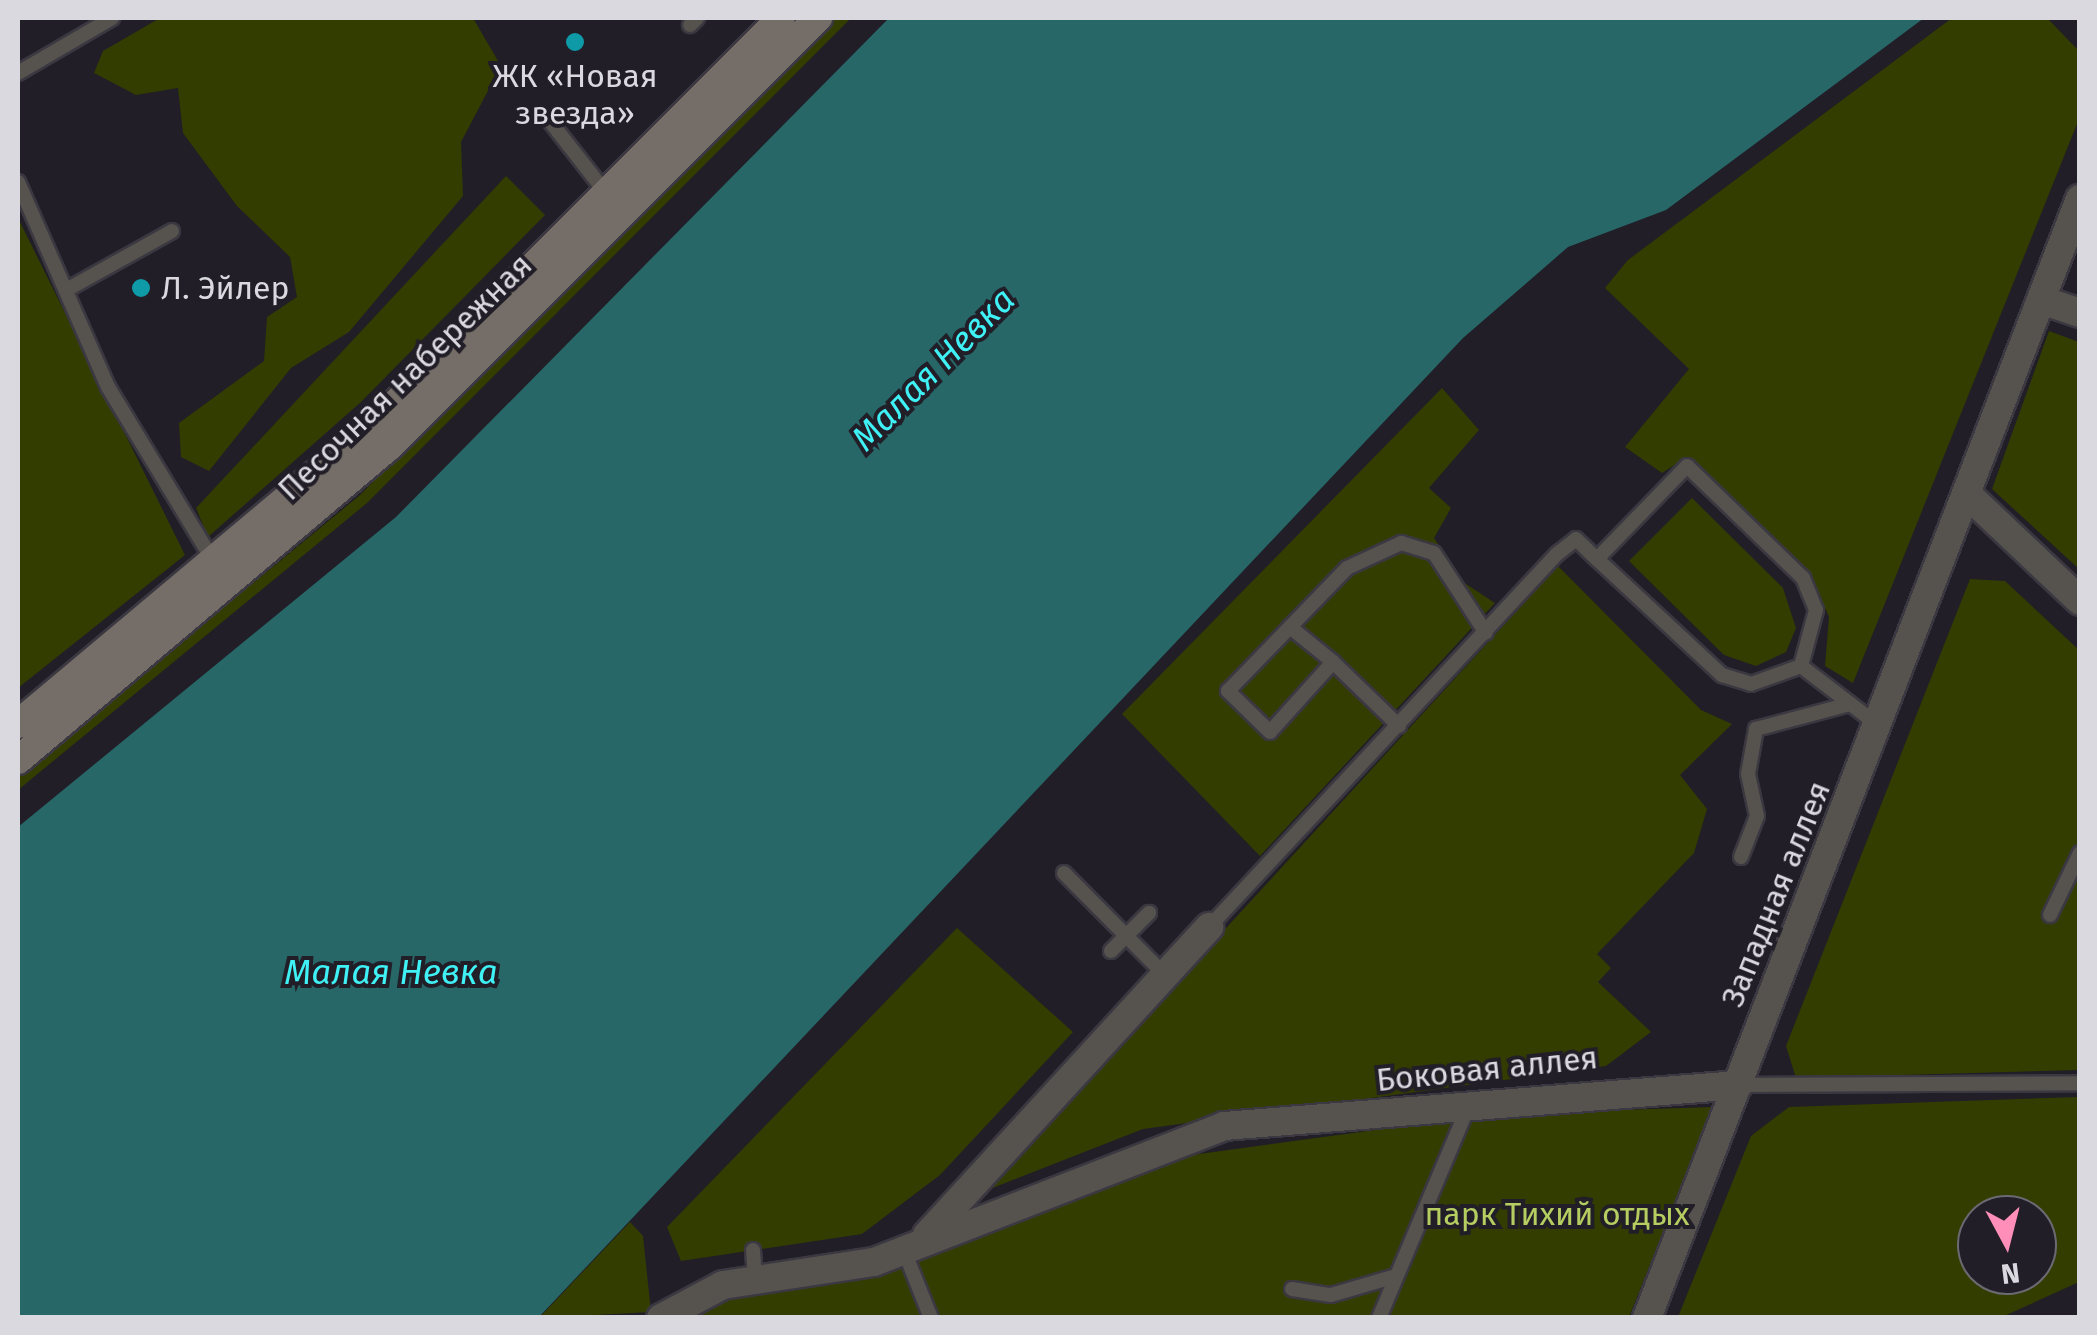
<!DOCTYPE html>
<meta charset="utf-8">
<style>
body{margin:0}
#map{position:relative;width:2097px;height:1335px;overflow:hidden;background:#211e27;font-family:"Fira Sans",sans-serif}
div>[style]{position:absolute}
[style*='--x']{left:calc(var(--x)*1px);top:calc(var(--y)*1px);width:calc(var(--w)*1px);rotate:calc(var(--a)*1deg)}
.green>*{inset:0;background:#333d00}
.water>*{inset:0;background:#276768}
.roads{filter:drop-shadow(2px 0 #3b3841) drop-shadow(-2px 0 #3b3841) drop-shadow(0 2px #3b3841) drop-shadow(0 -2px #3b3841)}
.service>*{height:14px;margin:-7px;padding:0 7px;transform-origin:7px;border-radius:7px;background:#56524e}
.minor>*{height:28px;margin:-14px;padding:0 14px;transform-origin:14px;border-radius:14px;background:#56524e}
.secondary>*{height:28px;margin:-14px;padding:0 14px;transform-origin:14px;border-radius:14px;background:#756e68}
.dots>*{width:28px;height:28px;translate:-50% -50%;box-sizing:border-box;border:5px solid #211e27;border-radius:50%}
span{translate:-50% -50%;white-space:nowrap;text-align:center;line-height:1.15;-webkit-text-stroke:8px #211e27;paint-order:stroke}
.poi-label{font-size:32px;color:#dbd9e0}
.left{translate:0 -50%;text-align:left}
.street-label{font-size:32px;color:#dbd9e0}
.park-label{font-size:32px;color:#b6cd61}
.water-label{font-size:35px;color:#3ff0f4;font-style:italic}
.frame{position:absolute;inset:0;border:20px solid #dbd9e0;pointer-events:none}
.north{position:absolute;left:1957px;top:1195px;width:100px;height:100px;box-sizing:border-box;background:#211e27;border:2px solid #6b6971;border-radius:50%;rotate:173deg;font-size:28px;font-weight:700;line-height:40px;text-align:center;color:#dbd9e0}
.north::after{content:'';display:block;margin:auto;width:35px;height:45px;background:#ff8eb9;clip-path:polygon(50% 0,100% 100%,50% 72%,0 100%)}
</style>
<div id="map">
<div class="green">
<i style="clip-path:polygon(160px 18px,473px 18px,501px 66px,461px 142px,463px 196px,349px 332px,291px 368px,209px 471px,181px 457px,179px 423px,264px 361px,267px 317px,297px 297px,290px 257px,237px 206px,183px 133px,178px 88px,136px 95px,94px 73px,103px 51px)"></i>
<i style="clip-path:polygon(834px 18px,851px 18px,367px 503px,18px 790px,18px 777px,360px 495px)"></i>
<i style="clip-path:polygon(1952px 18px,2047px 18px,2079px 51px,2079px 119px,1853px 683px,1825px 666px,1829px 617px,1808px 570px,1684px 459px,1662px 473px,1625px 447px,1689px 369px,1605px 288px,1628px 260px)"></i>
<i style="clip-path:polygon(506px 176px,545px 215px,361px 402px,208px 537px,196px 508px)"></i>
<i style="clip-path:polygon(18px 218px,185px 555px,18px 688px)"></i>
<i style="clip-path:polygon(2049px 331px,2079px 342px,2079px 569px,1992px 489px)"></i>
<i style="clip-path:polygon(1442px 388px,1479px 430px,1429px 488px,1451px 508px,1434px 538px,1463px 582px,1495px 603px,1260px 856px,1122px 714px)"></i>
<i style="clip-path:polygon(1692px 498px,1783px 588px,1796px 628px,1786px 652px,1756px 666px,1724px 655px,1629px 561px)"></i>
<i style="clip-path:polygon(1558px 566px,1701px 710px,1732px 724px,1680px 775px,1707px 809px,1694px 853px,1597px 954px,1611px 968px,1598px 982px,1651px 1032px,1606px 1066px,1143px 1129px,985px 1191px)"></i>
<i style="clip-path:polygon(1970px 579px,2005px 581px,2079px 650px,2079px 1070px,1796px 1078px,1786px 1046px)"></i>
<i style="clip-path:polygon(957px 928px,1073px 1032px,940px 1175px,862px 1234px,681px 1261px,667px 1227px)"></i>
<i style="clip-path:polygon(evenodd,2079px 1097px,2079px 1282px,2002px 1317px,1678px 1317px,1751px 1136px,1789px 1107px,2079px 1097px,1977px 1215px,2037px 1215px,2037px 1275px,1977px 1275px,1977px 1215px)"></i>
<i style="clip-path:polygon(1713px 1107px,1629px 1317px,678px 1318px,733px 1291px,1177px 1157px,1493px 1114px)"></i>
<i style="clip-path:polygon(630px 1222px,643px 1236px,651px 1312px,539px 1318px)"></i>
</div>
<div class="water">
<i style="clip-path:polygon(889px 18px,1924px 18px,1666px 210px,1568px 247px,1463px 338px,539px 1317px,18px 1317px,18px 827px,396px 517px)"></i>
</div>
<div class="roads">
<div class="service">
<i style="--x:690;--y:25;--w:10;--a:-45"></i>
<i style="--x:18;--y:73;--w:109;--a:-30.3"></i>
<i style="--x:549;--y:120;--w:93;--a:52"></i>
<i style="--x:18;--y:182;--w:224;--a:66.3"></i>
<i style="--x:108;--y:387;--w:207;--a:58.8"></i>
<i style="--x:68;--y:289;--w:119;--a:-29.1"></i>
<i style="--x:1290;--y:627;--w:55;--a:39.1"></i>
<i style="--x:1801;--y:666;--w:58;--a:-75"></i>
<i style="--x:1816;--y:610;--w:35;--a:-112"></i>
<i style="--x:1803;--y:578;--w:161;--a:-136"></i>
<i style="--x:1687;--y:466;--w:129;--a:134.1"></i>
<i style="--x:1597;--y:559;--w:171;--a:42.9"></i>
<i style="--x:1722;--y:675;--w:30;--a:17"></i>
<i style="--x:1751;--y:684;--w:53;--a:-19.8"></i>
<i style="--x:1801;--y:666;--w:97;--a:37.5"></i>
<i style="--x:1399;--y:726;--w:92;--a:-135.9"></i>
<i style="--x:1333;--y:662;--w:94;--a:132"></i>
<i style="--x:1270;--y:732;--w:59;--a:-135.7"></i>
<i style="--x:1228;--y:691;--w:171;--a:-45.9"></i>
<i style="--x:1347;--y:568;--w:60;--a:-24.8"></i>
<i style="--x:1401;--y:543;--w:34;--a:17"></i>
<i style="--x:1434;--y:553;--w:95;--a:57"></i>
<i style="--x:1741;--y:857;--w:44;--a:-68.7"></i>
<i style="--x:1757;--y:816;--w:43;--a:-102.1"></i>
<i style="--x:1748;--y:774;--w:46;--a:-79.9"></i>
<i style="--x:1756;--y:729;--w:97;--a:-14.9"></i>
<i style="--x:1064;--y:873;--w:144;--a:45.3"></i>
<i style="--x:2050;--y:915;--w:69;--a:-64.2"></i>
<i style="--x:1209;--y:927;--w:510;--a:-46.99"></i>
<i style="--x:1557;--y:554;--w:24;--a:-38"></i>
<i style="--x:1576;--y:539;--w:29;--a:44"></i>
<i style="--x:1111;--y:951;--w:54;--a:-45"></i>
<i style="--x:1738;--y:1085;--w:342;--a:-0.3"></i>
<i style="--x:903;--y:1248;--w:75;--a:68.2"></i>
<i style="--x:753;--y:1250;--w:28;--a:86"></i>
<i style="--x:1292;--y:1289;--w:39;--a:9"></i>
<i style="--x:1331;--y:1295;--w:64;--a:-16.4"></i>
<i style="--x:1379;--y:1318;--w:229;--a:-67.1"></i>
</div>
<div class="minor">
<i style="--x:2041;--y:300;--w:41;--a:18.4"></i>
<i style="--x:1968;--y:495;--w:154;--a:43.4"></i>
<i style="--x:927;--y:1235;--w:418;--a:-47.5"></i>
<i style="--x:661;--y:1318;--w:70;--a:-28"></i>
<i style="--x:723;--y:1285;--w:153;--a:-8.7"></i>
<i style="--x:874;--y:1262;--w:375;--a:-21.2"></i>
<i style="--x:1224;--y:1126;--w:516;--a:-4.56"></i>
<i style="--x:1647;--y:1318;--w:1200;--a:-68.85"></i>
</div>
<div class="secondary">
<i style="--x:18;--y:724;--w:459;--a:-40"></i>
<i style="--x:370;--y:429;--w:581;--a:-45"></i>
<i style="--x:18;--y:760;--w:485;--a:-40.2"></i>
<i style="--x:389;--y:447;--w:607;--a:-45"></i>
</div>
</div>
<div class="dots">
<i style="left:575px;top:42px;background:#0f9aa8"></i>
<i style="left:141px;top:288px;background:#0f9aa8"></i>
</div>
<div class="poi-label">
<span style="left:575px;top:95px">ЖК «Новая<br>звезда»</span>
<span class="left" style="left:161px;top:288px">Л. Эйлер</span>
</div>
<div class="street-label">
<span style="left:405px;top:377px;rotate:-44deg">Песочная набережная</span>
<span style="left:1776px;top:894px;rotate:-68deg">Западная аллея</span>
<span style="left:1487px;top:1069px;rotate:-6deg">Боковая аллея</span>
</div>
<div class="park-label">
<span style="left:1557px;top:1214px">парк Тихий отдых</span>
</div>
<div class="water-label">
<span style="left:933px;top:369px;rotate:-45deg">Малая Невка</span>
<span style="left:391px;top:972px">Малая Невка</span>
</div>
<div class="frame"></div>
<div class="north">N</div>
</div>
